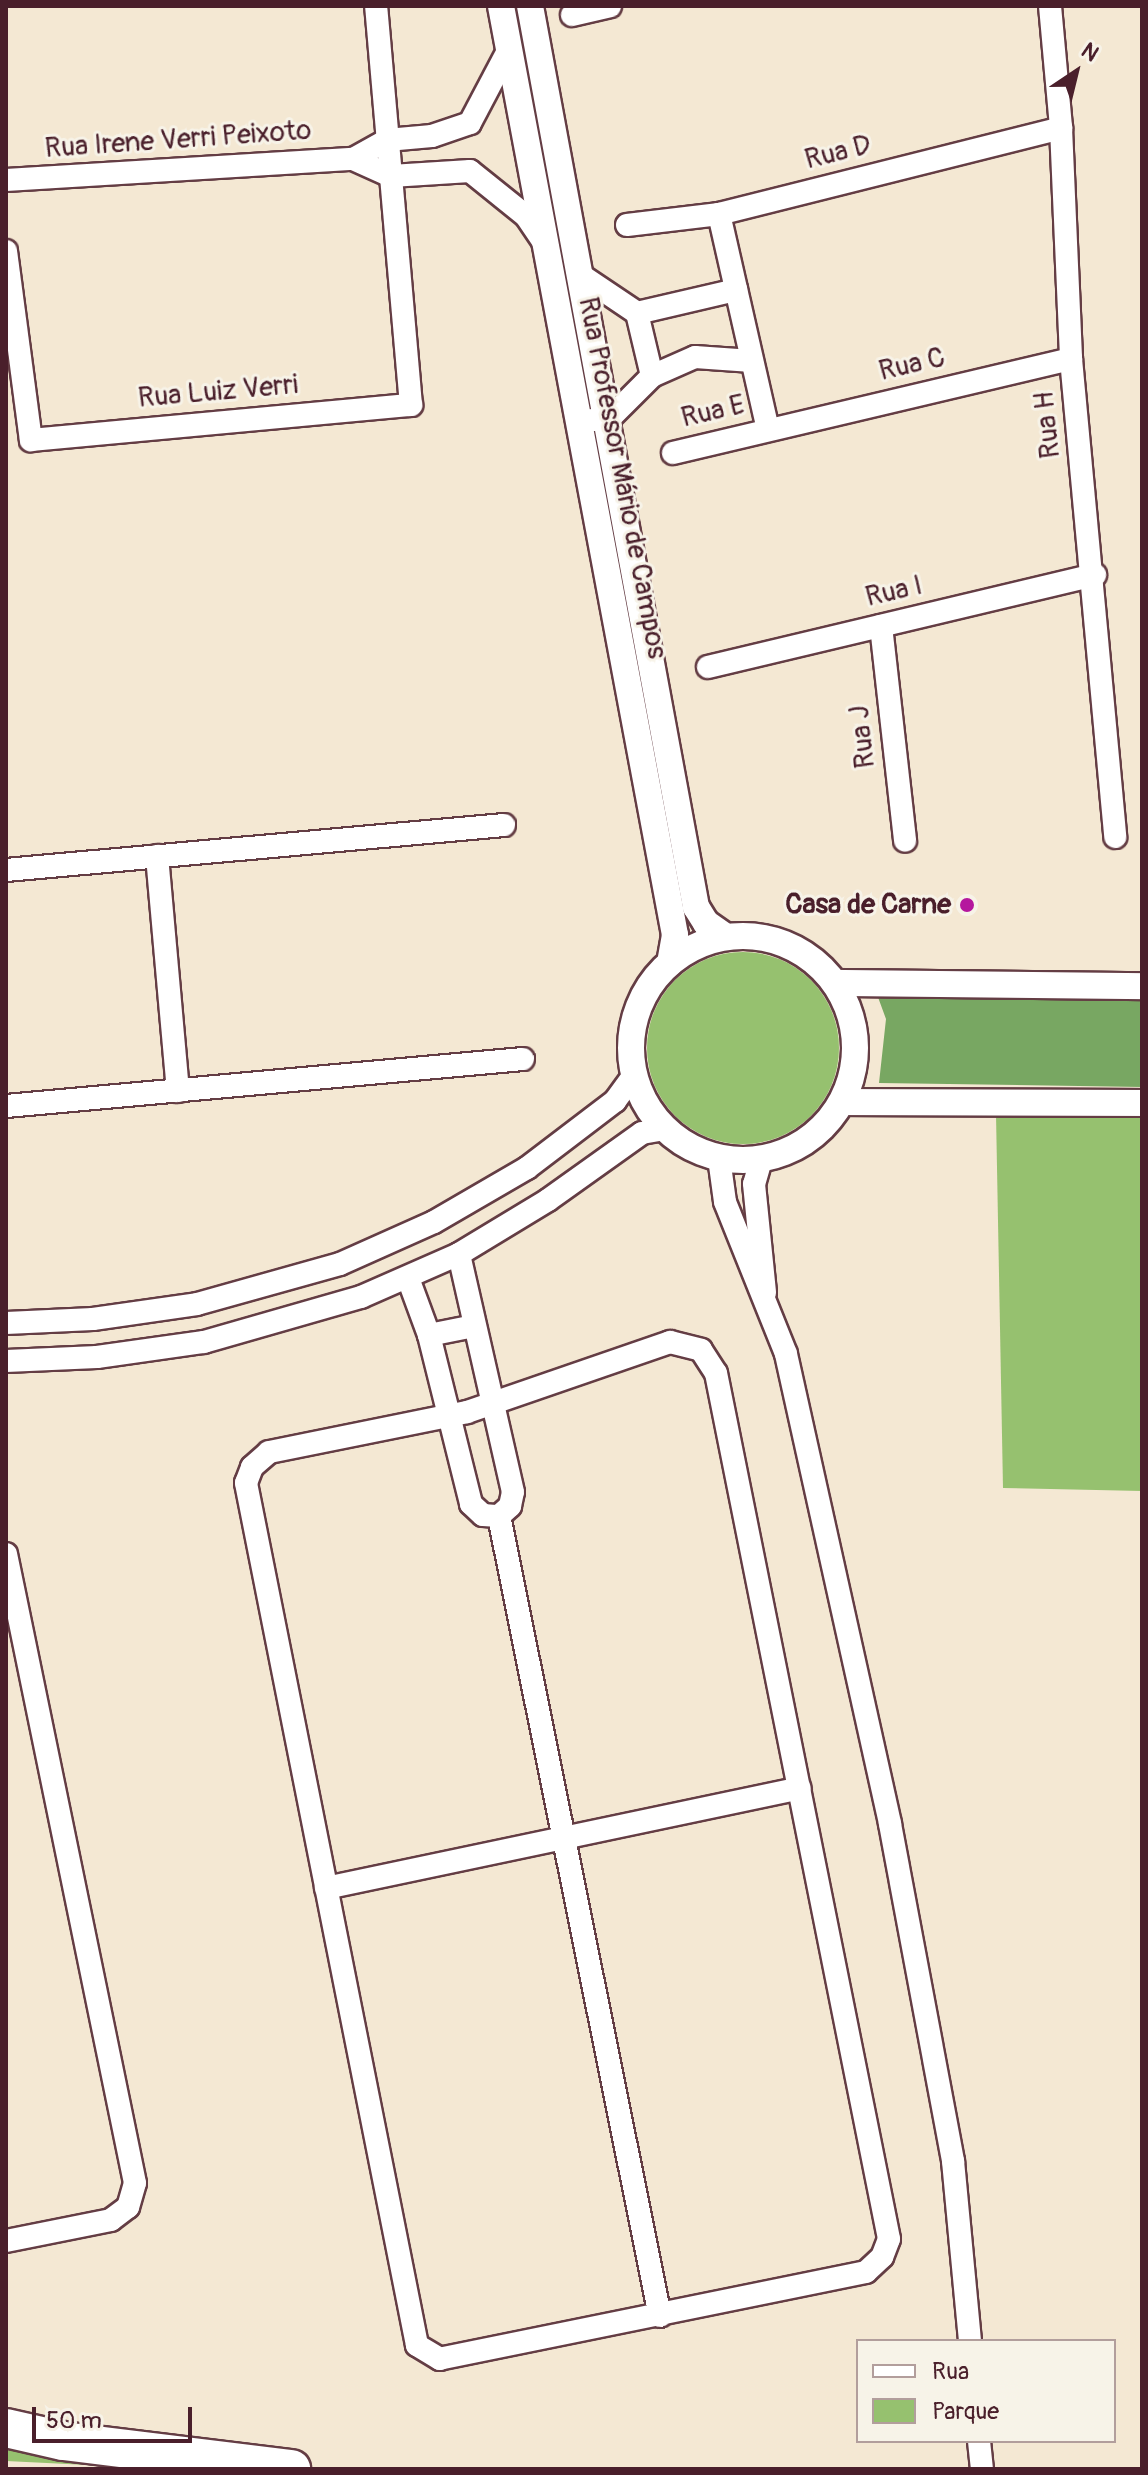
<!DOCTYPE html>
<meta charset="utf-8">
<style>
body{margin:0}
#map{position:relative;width:1148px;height:2475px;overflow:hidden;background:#f4e8d3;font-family:Pangolin,sans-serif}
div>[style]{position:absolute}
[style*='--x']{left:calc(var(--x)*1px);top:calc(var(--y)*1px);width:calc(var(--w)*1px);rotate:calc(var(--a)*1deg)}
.green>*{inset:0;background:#96c16f}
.round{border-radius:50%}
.forest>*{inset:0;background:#78a762}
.roads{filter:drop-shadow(2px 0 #643d44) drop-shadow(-2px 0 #643d44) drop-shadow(0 2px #643d44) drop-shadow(0 -2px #643d44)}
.minor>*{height:22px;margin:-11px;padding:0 11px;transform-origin:11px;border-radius:11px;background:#fff}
.tertiary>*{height:26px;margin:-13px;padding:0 13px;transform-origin:13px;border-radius:13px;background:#fff}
.tertiary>.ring{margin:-13px;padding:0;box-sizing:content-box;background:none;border:26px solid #fff;border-radius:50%}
.motorway>*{height:38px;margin:-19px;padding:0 19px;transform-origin:19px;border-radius:19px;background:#fff}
.dots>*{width:22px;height:22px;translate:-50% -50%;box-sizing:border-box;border:4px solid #f7f3e8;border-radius:50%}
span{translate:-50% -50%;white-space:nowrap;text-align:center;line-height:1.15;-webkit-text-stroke:6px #f7f3e8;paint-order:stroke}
.street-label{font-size:28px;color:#4a1f2b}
.poi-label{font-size:28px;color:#4a1f2b;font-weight:700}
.right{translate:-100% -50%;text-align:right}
.frame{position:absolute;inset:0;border:8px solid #4a1f2b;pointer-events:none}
.legend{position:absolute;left:856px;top:2339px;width:260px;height:104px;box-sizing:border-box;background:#f7f3e8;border:2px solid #b29e9c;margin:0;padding:10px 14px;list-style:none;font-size:24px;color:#4a1f2b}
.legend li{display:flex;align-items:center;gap:16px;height:40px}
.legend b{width:40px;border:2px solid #b29e9c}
.north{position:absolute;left:1036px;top:32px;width:80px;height:80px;-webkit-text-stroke:6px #f7f3e8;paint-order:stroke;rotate:35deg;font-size:22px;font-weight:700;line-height:32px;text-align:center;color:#4a1f2b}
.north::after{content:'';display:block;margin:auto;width:28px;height:36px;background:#4a1f2b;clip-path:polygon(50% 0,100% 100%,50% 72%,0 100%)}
.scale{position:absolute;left:32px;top:2407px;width:160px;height:36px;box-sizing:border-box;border:4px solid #4a1f2b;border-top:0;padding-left:10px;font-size:24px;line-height:28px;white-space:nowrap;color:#4a1f2b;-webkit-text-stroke:6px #f7f3e8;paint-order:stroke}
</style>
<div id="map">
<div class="green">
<i class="round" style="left:647px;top:952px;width:192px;height:192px"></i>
<i style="clip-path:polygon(996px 1114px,1142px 1115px,1142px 1491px,1003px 1488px)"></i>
<i style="clip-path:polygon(6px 2439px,169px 2469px,6px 2461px)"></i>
</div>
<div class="forest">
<i style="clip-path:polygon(875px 989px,1142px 995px,1142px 1087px,879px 1083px,886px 1019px)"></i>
</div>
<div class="roads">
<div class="minor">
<i style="--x:1050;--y:6;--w:122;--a:84.8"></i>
<i style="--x:1061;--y:128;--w:231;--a:87.5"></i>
<i style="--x:1071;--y:359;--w:480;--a:84.7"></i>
<i style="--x:572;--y:15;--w:39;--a:-13"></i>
<i style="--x:353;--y:159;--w:42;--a:24.1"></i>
<i style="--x:391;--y:176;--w:79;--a:-3.6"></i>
<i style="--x:470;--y:171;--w:72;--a:38.8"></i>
<i style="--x:526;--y:216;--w:30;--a:56"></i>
<i style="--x:6;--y:180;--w:348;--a:-3.5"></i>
<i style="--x:353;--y:159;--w:39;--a:-29"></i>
<i style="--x:387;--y:140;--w:45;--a:-5.1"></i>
<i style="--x:432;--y:136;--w:40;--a:-18.9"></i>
<i style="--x:470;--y:123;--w:84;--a:-62.2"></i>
<i style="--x:719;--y:214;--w:221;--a:77.2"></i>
<i style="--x:627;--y:225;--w:93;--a:-6.8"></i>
<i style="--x:719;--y:214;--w:353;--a:-14.1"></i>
<i style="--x:6;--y:251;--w:191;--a:82.5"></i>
<i style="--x:31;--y:440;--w:382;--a:-5.3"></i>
<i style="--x:411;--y:405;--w:401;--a:-95"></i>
<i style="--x:637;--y:313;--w:102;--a:-13.1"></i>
<i style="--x:652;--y:376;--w:47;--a:-23.8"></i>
<i style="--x:695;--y:357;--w:57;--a:4"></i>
<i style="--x:579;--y:421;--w:30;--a:-4"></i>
<i style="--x:609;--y:419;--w:61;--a:-45"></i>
<i style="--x:652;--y:376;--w:65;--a:-103.4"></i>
<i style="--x:637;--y:313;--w:70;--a:-146.1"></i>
<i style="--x:673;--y:453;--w:409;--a:-13.3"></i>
<i style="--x:881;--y:626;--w:216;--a:83.6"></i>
<i style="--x:708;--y:667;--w:398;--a:-13.4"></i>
<i style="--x:157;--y:856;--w:236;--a:84.9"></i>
<i style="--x:6;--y:870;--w:500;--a:-5.16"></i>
<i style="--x:6;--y:1106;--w:519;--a:-5.19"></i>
<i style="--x:719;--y:1158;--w:44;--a:82.2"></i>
<i style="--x:725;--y:1202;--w:164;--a:68.1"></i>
<i style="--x:786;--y:1354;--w:481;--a:77.5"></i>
<i style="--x:890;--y:1824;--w:343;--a:79.4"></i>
<i style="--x:953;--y:2161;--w:181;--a:84.6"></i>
<i style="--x:761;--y:1160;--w:25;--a:106"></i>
<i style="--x:754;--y:1184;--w:109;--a:84.2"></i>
<i style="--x:408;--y:1278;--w:61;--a:69.8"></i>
<i style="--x:429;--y:1335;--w:174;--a:76"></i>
<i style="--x:471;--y:1504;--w:16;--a:43"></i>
<i style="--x:483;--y:1515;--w:16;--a:4"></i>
<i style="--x:499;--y:1516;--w:15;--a:-42"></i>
<i style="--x:510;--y:1506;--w:14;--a:-78"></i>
<i style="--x:513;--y:1492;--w:244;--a:-102.8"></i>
<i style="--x:6;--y:1323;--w:87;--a:-2.6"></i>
<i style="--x:93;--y:1319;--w:105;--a:-8.2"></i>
<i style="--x:197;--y:1304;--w:148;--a:-15.6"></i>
<i style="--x:340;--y:1264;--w:103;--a:-24.1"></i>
<i style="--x:434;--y:1222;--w:108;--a:-30.1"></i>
<i style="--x:527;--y:1168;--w:111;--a:-37.3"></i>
<i style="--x:615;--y:1101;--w:32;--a:-54"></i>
<i style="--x:429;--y:1335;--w:46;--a:-11.3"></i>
<i style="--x:670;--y:1342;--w:32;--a:14"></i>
<i style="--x:701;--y:1350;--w:27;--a:57"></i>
<i style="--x:716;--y:1373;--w:883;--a:78.7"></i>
<i style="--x:889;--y:2239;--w:19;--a:111"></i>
<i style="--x:882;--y:2257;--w:22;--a:137"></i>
<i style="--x:866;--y:2272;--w:435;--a:168.5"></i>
<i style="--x:440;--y:2359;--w:27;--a:-149"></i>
<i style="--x:417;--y:2345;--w:879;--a:-101.22"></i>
<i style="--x:246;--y:1483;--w:17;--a:-69"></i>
<i style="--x:252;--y:1467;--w:23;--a:-41"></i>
<i style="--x:269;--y:1452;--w:202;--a:-11.4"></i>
<i style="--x:467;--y:1412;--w:215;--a:-19"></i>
<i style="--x:6;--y:1361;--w:91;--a:-2.5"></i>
<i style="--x:97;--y:1357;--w:108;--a:-8"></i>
<i style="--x:204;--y:1342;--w:163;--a:-16"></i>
<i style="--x:361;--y:1297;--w:107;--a:-23.7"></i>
<i style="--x:459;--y:1254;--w:104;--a:-31.2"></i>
<i style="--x:548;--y:1200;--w:115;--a:-35.5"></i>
<i style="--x:642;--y:1133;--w:23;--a:-10"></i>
<i style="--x:499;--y:1516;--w:816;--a:78.62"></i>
<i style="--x:6;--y:1554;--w:642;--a:78.41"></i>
<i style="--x:135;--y:2183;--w:25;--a:106"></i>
<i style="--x:128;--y:2207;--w:21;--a:143"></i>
<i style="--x:111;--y:2220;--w:107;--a:168.7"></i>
<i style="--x:326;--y:1888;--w:484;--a:-11.9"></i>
<i style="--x:979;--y:2441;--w:28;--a:84"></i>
</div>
<div class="tertiary">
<i style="--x:501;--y:6;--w:945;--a:79.39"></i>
<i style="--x:675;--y:935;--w:28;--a:100"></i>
<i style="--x:530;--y:6;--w:916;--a:79.56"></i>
<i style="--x:696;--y:907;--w:19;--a:58"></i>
<i style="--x:706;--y:923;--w:24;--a:35"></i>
<i class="ring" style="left:631px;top:936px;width:198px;height:198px"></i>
<i style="--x:835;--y:983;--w:307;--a:0.6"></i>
<i style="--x:843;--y:1102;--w:299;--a:0.2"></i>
</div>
<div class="motorway">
<i style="--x:6;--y:2428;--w:58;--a:12.8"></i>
<i style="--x:63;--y:2441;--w:230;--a:7"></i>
</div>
</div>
<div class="dots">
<i style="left:967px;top:905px;background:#b5179e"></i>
</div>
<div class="street-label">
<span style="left:178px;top:140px;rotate:-4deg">Rua Irene Verri Peixoto</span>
<span style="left:838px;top:153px;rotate:-14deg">Rua D</span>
<span style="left:912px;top:365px;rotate:-13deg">Rua C</span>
<span style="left:218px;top:392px;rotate:-5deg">Rua Luiz Verri</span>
<span style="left:713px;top:412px;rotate:-13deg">Rua E</span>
<span style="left:1048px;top:425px;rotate:-96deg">Rua H</span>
<span style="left:622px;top:478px;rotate:79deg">Rua Professor Mário de Campos</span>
<span style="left:894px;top:592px;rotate:-13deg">Rua I</span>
<span style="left:863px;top:737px;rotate:-96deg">Rua J</span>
</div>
<div class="poi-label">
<span class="right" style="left:951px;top:905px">Casa de Carne</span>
</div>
<div class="frame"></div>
<ul class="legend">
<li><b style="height:10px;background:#fff"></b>Rua</li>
<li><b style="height:22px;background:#96c16f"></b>Parque</li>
</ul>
<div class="north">N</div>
<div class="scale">50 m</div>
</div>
